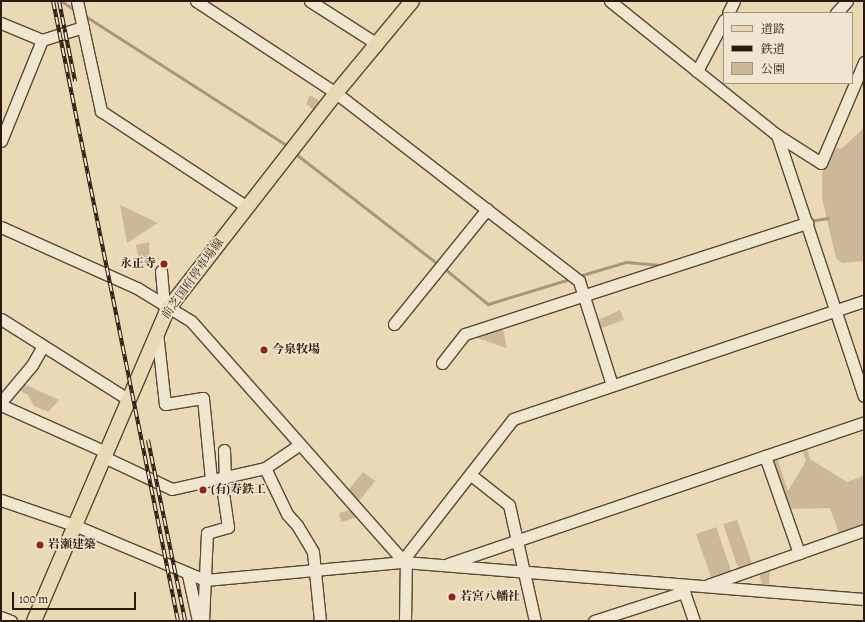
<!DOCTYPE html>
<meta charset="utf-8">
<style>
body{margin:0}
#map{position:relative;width:865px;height:622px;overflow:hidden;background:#ead9b5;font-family:Alegreya,"Noto Serif JP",serif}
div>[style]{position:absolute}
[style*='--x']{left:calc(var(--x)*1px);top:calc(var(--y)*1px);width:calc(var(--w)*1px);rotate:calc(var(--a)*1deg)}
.green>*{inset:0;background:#cab898}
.stream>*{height:2.5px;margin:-1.25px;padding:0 1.25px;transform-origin:1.25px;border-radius:1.25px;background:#a9977b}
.roads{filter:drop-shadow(1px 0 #5b4834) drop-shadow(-1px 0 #5b4834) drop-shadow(0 1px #5b4834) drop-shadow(0 -1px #5b4834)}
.minor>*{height:11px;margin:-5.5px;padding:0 5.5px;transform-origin:5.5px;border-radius:5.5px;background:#f1e6cf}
.major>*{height:14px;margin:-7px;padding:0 7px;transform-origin:7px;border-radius:7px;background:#ead9b5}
.rail>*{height:4px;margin-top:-2px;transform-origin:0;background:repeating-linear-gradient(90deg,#f1e6cf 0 8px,#2b1809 0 16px);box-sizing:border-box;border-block:1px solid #2b1809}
.dots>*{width:11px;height:11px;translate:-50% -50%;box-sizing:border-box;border:2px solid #f1e6cf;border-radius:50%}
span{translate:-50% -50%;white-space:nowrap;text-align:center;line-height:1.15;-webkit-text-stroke:3px #f1e6cf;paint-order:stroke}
.poi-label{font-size:12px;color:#2b1809;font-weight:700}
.right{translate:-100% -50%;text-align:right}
.left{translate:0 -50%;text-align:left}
.street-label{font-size:12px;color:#2b1809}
.frame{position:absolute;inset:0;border:2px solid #2b1809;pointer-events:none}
.legend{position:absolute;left:723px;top:12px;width:130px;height:72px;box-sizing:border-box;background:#f1e6cf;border:1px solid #a29480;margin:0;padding:5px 7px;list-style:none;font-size:12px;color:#2b1809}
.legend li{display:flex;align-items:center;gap:8px;height:20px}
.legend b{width:20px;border:1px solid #a29480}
.scale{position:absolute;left:12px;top:592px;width:124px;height:18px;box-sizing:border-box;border:2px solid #2b1809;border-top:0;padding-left:5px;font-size:12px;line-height:14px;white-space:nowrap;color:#2b1809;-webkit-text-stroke:3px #f1e6cf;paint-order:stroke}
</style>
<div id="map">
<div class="green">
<i style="clip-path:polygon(310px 95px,323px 103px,316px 112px,306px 104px)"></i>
<i style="clip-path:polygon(864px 128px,864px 261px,842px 263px,836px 258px,822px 198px,822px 174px,831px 147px,841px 149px)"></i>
<i style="clip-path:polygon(120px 205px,158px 223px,127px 243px)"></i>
<i style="clip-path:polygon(149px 242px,150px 265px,140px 266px,136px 245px)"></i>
<i style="clip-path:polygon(620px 310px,624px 320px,599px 329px,596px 321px)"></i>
<i style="clip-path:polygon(502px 325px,507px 348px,468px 335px)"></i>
<i style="clip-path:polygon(20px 382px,59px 400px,48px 412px,34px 406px,28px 395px,15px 388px)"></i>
<i style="clip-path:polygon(806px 445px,810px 459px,847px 482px,863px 476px,864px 528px,840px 536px,830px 508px,786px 509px,768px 458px,776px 455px,788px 491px,806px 461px,801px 447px)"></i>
<i style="clip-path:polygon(363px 472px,375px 481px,356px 505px,346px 493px)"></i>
<i style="clip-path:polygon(354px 509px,361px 516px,341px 522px,339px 513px)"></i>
<i style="clip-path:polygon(737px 520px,753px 566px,739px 571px,723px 524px)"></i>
<i style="clip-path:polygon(716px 527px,732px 573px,712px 580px,696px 534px)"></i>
<i style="clip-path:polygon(769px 565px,770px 569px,769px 589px,764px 588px,757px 569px)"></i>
</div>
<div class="stream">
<i style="--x:61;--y:1;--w:15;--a:32"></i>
<i style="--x:84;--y:15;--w:242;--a:32.7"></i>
<i style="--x:295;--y:153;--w:181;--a:37.8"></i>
<i style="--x:809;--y:221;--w:19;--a:-9"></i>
<i style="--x:444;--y:268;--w:57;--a:39.3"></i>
<i style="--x:488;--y:304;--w:86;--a:-17"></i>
<i style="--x:579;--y:276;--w:49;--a:-16.6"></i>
<i style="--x:626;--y:262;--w:37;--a:5"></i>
</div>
<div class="roads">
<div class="minor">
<i style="--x:77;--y:1;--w:113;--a:77.7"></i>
<i style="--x:101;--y:111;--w:175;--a:33.3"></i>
<i style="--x:196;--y:1;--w:168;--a:33.3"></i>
<i style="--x:336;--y:93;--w:307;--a:37.7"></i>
<i style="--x:579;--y:281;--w:109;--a:72.4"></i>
<i style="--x:310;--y:1;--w:80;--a:32.7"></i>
<i style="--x:610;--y:1;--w:112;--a:38.8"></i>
<i style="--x:728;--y:13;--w:13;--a:-63"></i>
<i style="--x:836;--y:13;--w:16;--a:-47"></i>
<i style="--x:724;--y:20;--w:58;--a:117.9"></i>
<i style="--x:697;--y:71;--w:102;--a:38.7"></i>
<i style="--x:777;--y:135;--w:275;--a:71.6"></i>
<i style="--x:1;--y:23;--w:44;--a:22.5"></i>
<i style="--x:42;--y:40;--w:43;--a:-17.6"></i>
<i style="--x:777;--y:135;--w:52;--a:32.5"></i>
<i style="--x:821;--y:163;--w:110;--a:-66.9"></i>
<i style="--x:1;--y:141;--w:109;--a:-67.9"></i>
<i style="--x:1;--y:227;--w:149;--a:24.2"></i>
<i style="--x:137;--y:288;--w:63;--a:31.4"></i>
<i style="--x:191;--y:321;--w:322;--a:48.5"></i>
<i style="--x:161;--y:271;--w:35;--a:85"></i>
<i style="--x:1;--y:319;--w:151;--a:32.3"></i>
<i style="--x:394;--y:324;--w:148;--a:-51"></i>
<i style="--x:157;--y:332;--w:72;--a:83.7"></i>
<i style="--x:165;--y:404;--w:38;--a:-9"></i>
<i style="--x:203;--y:398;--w:82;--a:84.4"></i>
<i style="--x:442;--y:363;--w:37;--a:-52"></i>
<i style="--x:465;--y:334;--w:360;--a:-18"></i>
<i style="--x:1;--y:402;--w:48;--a:-50"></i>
<i style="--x:32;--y:365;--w:22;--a:-60"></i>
<i style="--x:1;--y:405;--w:115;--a:24.1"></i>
<i style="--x:224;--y:450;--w:28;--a:88"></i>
<i style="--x:765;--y:456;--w:103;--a:70.7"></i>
<i style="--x:104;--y:457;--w:75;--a:25.2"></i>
<i style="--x:172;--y:489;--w:95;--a:-12.7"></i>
<i style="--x:265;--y:468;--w:41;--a:-34.1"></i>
<i style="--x:265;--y:468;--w:51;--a:64.4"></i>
<i style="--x:287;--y:514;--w:15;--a:48"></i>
<i style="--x:297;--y:525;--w:31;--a:59"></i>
<i style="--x:313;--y:552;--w:69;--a:84.2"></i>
<i style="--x:471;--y:475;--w:48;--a:38.3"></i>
<i style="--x:509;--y:505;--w:119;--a:77.4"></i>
<i style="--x:1;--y:500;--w:77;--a:18.9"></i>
<i style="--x:74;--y:525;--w:142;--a:22.8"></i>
<i style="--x:205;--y:580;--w:200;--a:-5.2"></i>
<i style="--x:404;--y:562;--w:461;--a:4.6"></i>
<i style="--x:448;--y:564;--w:440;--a:-18.8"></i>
<i style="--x:188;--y:575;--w:47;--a:77.7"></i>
<i style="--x:708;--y:585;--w:165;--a:-19.4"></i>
<i style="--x:682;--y:586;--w:37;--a:71"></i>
<i style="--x:1;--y:617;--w:11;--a:22"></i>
<i style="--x:203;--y:621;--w:88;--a:-87.4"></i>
<i style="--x:207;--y:533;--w:22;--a:-16"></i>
<i style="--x:228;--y:527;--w:49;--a:-98.3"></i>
<i style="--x:405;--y:621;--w:65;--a:-89.1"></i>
<i style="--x:406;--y:556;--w:174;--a:-52"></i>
<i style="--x:513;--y:419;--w:370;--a:-18.6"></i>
<i style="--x:594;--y:621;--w:95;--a:-17.9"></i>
</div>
<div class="major">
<i style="--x:34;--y:621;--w:340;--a:-66.8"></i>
<i style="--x:168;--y:309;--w:274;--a:-52.1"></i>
<i style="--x:336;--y:93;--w:119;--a:-50.4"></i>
</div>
</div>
<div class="rail">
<i style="--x:53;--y:1;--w:632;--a:78.6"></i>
<i style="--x:59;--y:1;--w:82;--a:78.7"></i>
<i style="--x:148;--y:440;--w:185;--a:78.4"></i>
</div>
<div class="dots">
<i style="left:164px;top:264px;background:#8f2418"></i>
<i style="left:264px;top:350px;background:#8f2418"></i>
<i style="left:203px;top:490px;background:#8f2418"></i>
<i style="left:40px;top:545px;background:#8f2418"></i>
<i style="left:452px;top:597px;background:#8f2418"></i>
</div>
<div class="poi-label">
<span class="right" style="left:156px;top:264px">永正寺</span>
<span class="left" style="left:272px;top:350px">今泉牧場</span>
<span class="left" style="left:211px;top:490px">(有)寿鉄工</span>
<span class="left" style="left:48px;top:545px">岩瀬建築</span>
<span class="left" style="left:460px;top:597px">若宮八幡社</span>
</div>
<div class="street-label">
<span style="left:193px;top:279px;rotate:-54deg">前芝国府停車場線</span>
</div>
<div class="frame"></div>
<ul class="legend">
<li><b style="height:5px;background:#ead9b5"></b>道路</li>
<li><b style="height:5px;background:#2b1809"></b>鉄道</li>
<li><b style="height:11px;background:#cab898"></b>公園</li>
</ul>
<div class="scale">100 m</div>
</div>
